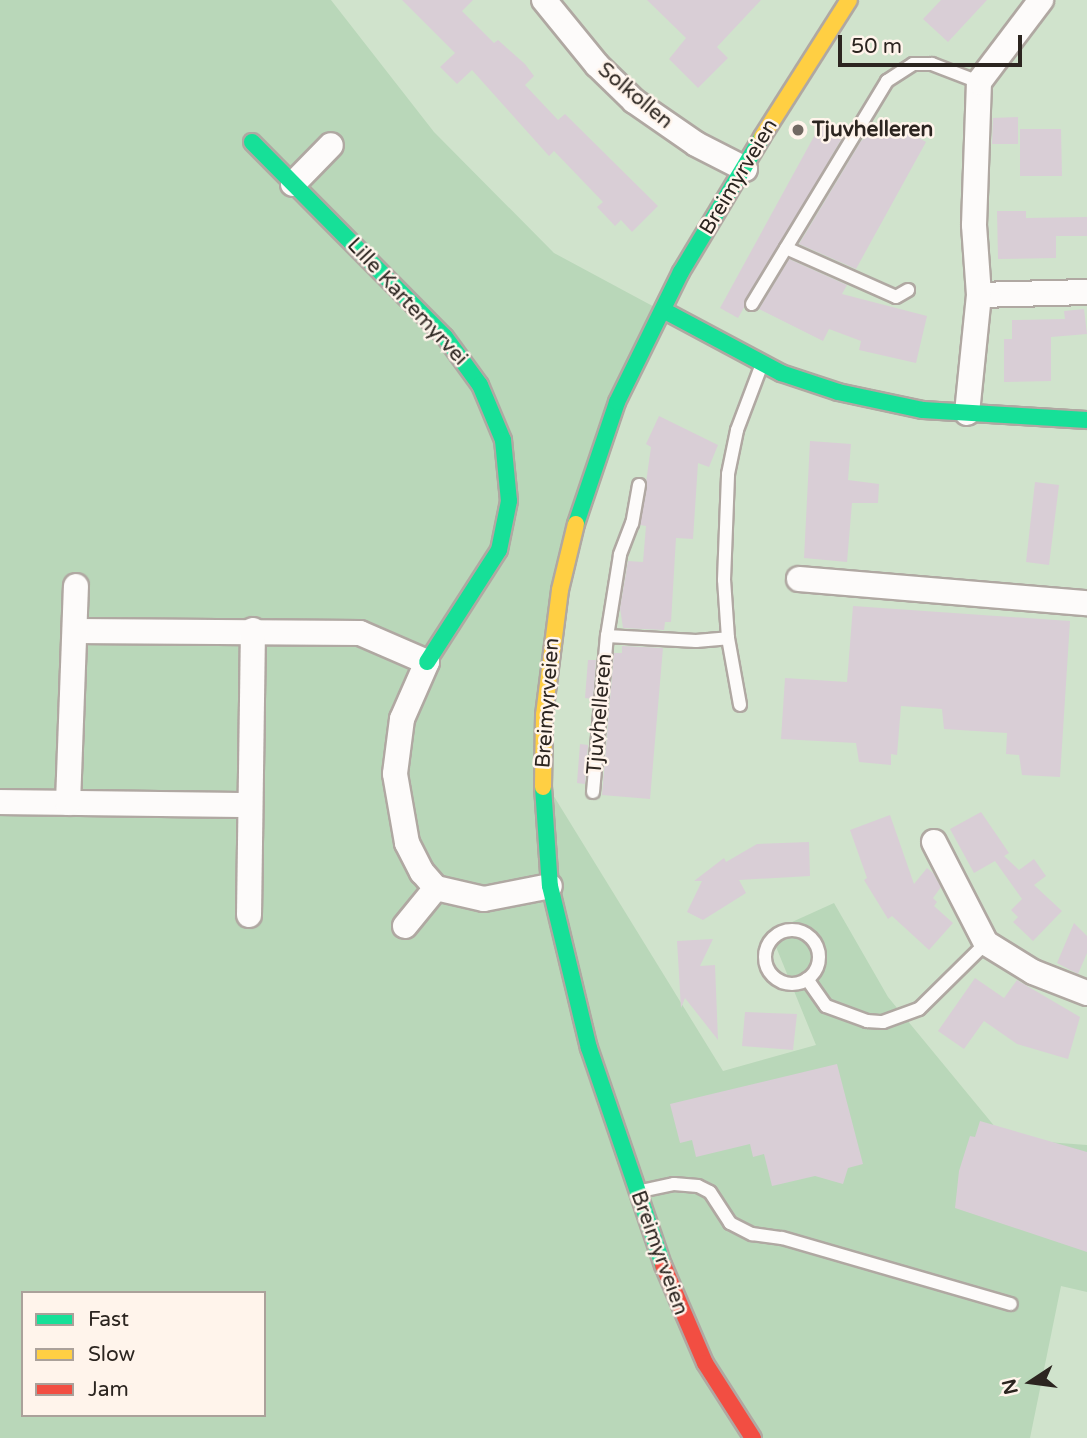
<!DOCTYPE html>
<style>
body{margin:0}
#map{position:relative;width:1087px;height:1438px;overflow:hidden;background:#f0e6de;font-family:"Varela Round",sans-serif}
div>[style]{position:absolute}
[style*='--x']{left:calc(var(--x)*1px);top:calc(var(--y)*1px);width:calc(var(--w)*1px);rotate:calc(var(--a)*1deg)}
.green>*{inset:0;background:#d0e3cc}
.forest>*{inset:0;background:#b9d7b9}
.building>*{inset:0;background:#d9ced6}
.roads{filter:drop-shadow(2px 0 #b0a8a2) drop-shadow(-2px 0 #b0a8a2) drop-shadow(0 2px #b0a8a2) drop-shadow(0 -2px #b0a8a2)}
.lane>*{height:12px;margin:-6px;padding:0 6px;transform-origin:6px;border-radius:6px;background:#fdfbfa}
.lane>.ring{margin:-6px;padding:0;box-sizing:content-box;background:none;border:12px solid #fdfbfa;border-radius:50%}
.street>*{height:24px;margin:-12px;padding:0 12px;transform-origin:12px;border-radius:12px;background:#fdfbfa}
.fast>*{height:16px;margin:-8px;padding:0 8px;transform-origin:8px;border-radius:8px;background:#16e098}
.slow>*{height:16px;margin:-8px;padding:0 8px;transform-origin:8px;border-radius:8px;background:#ffcf43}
.jam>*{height:16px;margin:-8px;padding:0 8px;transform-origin:8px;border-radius:8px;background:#f24e42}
.dots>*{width:19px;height:19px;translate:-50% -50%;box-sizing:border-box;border:4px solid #fff4eb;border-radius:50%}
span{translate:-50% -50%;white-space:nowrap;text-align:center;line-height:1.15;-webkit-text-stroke:5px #fff4eb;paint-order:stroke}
.street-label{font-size:21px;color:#2c2520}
.poi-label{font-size:21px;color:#2c2520;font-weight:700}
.left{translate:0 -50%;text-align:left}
.legend{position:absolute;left:21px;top:1291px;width:245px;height:126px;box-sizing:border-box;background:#fff4eb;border:2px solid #aba19a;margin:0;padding:9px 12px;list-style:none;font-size:21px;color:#2c2520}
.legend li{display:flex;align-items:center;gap:14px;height:35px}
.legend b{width:35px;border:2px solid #aba19a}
.north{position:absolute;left:996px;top:1347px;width:70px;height:70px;-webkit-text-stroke:5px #fff4eb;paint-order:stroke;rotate:257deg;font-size:19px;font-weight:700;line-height:28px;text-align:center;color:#2c2520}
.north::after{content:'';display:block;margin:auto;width:24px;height:32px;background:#2c2520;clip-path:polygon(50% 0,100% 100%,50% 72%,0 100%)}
.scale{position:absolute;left:838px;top:35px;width:184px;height:32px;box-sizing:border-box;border:4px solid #2c2520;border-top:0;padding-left:9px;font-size:21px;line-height:24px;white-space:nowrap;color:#2c2520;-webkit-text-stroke:5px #fff4eb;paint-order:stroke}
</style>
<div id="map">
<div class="green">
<i style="clip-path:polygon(evenodd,0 0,1087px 0,1087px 1438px,0 1438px,0 0,23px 1293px,264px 1293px,264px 1415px,23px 1415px,23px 1293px)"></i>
</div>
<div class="forest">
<i style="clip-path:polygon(evenodd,0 0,331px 0,434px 132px,554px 253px,660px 310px,566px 547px,542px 777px,723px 1071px,816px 1045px,770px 932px,834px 903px,888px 997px,1005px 1139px,1087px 1145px,1087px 1292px,1061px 1286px,1030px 1438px,0 1438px,0 0,23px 1293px,264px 1293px,264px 1415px,23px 1415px,23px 1293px)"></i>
</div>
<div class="building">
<i style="clip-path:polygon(402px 0,473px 0,462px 11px,494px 43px,498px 40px,525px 64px,534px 76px,525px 85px,558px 120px,565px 114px,658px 206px,632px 232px,621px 220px,615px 226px,597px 207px,603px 202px,554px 151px,549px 156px,472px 70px,457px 84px,440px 67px,455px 53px)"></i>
<i style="clip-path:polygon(647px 0,761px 0,717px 47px,728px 58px,698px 88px,669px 59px,686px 38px)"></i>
<i style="clip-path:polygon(941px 0,987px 0,948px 42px,923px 19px)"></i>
<i style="clip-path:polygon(1018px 117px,1018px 144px,992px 144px,993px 118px)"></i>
<i style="clip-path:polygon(884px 119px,926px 142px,856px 269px,799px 244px,861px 141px,878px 130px)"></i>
<i style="clip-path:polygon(823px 120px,845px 133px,738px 318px,720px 308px)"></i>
<i style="clip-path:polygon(1020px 129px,1061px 129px,1062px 176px,1020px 176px)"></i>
<i style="clip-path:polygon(997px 211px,1026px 211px,1026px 218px,1087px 217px,1087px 236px,1056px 236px,1056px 258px,998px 259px)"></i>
<i style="clip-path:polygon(789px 259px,847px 285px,842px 294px,927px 316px,916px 363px,859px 350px,861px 341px,829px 329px,823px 341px,759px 309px)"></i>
<i style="clip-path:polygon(1084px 309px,1087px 334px,1051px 337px,1051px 381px,1004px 382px,1004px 339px,1012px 339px,1012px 320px,1065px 319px,1064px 311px)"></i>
<i style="clip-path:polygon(659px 416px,718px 445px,709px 467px,698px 463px,693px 539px,676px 538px,671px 622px,665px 622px,664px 630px,623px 628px,620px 608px,628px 561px,643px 562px,646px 526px,640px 525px,651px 447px,646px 444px)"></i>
<i style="clip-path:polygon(810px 441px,851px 444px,848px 480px,879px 484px,878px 503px,852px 503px,847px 562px,804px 558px)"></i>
<i style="clip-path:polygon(1035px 482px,1059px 485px,1049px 565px,1026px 562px)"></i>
<i style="clip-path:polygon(853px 606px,1070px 621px,1060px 777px,1022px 775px,1019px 755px,1006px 754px,1007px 733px,944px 729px,942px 709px,901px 706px,897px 755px,891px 754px,891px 765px,859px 762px,856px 743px,781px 739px,785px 678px,847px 682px)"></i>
<i style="clip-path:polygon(622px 646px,663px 648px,650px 799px,602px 795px,614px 653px,622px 653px)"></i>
<i style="clip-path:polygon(588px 660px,596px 660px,593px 699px,585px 698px)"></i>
<i style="clip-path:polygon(580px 744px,588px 745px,585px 784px,577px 783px)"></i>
<i style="clip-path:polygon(981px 812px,1009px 853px,1004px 856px,1019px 870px,1034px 859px,1046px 876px,1034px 885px,1062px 911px,1033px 941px,1013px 922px,1018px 917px,1011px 910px,1022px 899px,995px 861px,974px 873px,950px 829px)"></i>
<i style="clip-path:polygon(890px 815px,914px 884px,927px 868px,933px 873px,941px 887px,933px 898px,937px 902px,934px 906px,953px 923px,929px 950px,892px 916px,888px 919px,864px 880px,867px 878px,850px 830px)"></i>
<i style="clip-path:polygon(809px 842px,810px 876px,739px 880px,746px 893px,703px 920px,687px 912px,702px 881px,694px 881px,724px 858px,726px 862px,757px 844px)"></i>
<i style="clip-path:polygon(1074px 923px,1087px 936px,1087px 953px,1078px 974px,1057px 963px)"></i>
<i style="clip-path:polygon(713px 939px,700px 966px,715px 965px,718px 1040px,685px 998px,681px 1008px,677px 941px)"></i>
<i style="clip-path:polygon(975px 978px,1004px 998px,1017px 980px,1080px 1017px,1068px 1059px,1017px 1044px,984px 1021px,964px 1049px,938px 1031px)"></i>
<i style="clip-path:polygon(745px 1012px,797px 1014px,793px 1050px,742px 1046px)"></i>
<i style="clip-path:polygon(837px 1064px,863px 1164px,848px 1168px,843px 1184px,815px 1176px,772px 1186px,764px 1154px,753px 1157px,750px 1144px,696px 1157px,692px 1140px,680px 1143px,670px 1104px)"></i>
<i style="clip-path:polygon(980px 1121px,1087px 1152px,1087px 1252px,955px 1208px,959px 1171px,970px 1136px,975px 1137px)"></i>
</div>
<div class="roads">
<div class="lane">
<i style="--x:786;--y:248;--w:120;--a:24"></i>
<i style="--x:896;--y:297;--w:14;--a:-30"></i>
<i style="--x:752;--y:304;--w:261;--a:-58.8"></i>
<i style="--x:887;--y:81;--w:31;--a:-33"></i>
<i style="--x:913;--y:64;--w:19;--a:0"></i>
<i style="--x:932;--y:64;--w:50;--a:21"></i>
<i style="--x:639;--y:485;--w:39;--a:100"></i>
<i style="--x:632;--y:523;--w:34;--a:111"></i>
<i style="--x:620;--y:555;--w:82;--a:99.1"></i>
<i style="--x:607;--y:636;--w:89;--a:3.2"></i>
<i style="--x:696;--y:641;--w:32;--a:-5"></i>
<i style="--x:728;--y:638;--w:58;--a:-93.9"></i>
<i style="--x:724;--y:580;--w:106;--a:-87.8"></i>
<i style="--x:728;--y:474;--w:45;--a:-78.4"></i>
<i style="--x:737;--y:430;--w:71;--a:-69.3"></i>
<i style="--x:728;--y:638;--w:68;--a:79.8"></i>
<i style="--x:593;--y:792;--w:157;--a:-84.9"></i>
<i class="ring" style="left:765px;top:930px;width:42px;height:42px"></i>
<i style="--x:807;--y:979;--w:33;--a:55"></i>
<i style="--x:826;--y:1006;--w:44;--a:20.1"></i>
<i style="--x:867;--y:1021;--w:16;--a:4"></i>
<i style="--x:883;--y:1022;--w:38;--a:-20"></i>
<i style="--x:919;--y:1009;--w:94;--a:-44.6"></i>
<i style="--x:641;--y:1191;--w:34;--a:-12"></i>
<i style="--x:674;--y:1184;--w:24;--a:5"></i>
<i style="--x:698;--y:1186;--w:13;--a:27"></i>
<i style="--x:710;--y:1192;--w:37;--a:57"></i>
<i style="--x:730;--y:1223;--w:25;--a:27"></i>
<i style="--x:752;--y:1234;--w:30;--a:8"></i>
<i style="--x:782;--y:1238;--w:238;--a:16.1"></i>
</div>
<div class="street">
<i style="--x:544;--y:0;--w:84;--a:50.8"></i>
<i style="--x:597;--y:65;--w:52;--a:44.2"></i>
<i style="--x:634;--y:101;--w:75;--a:34.7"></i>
<i style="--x:696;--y:144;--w:55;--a:27"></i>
<i style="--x:293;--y:184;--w:54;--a:-45.7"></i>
<i style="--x:979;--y:295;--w:108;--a:-1.6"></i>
<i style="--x:967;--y:413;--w:119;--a:-84.2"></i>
<i style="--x:979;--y:295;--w:70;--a:-94.1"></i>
<i style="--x:974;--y:225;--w:143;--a:-88"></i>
<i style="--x:979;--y:82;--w:103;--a:-52.9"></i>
<i style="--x:799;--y:579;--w:289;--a:4.8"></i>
<i style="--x:75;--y:631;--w:285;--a:0.4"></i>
<i style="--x:360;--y:633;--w:73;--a:23.4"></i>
<i style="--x:427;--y:662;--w:62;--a:113.7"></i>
<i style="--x:402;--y:719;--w:55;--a:97.3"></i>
<i style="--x:395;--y:774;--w:70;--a:80.1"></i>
<i style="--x:407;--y:843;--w:33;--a:63"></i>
<i style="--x:422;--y:872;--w:21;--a:49"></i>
<i style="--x:0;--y:802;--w:249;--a:0.7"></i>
<i style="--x:68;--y:803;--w:217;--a:-87.9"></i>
<i style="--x:934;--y:842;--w:114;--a:62.8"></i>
<i style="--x:986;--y:943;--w:55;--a:31.7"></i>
<i style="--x:1033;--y:972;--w:58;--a:21.3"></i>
<i style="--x:249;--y:915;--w:285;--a:-89.2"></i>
<i style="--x:405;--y:926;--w:49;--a:-50.8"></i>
<i style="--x:436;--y:888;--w:49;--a:12.9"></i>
<i style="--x:484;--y:899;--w:67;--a:-11.1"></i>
</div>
<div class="fast">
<i style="--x:252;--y:142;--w:274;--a:45.3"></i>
<i style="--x:445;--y:337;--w:59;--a:53.9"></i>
<i style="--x:480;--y:385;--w:60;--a:67.3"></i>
<i style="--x:503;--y:440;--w:61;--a:84.4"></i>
<i style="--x:509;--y:501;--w:50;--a:101.5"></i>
<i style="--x:499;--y:550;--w:133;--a:122.7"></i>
<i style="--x:663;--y:310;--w:134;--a:28.1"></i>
<i style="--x:781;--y:373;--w:60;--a:18.4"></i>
<i style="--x:838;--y:392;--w:87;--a:12"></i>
<i style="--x:923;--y:410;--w:164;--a:3.5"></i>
<i style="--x:576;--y:524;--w:129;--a:-71.4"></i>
<i style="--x:617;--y:402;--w:145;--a:-63.8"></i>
<i style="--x:681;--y:272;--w:157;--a:-59"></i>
<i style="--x:543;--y:787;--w:99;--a:86"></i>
<i style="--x:550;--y:886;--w:167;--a:76.5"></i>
<i style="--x:589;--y:1048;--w:229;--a:71.2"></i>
</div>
<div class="slow">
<i style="--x:762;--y:137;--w:162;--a:-57.6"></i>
<i style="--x:543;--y:787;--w:72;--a:-89.2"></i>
<i style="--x:544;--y:715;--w:126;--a:-82.7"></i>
<i style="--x:560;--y:590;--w:68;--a:-76.4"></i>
</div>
<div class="jam">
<i style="--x:663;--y:1265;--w:107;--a:66.8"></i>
<i style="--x:705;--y:1363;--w:89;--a:57.4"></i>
</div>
</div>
<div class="dots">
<i style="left:798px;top:130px;background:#716962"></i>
</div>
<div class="street-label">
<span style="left:635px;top:96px;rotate:40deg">Solkollen</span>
<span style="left:739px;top:177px;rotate:-59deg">Breimyrveien</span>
<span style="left:407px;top:302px;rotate:47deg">Lille Kartemyrvei</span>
<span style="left:548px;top:703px;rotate:-86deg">Breimyrveien</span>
<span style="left:600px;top:714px;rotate:-85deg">Tjuvhelleren</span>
<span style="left:659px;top:1253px;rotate:70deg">Breimyrveien</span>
</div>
<div class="poi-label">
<span class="left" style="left:812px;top:130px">Tjuvhelleren</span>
</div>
<ul class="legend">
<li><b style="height:9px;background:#16e098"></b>Fast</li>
<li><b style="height:9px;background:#ffcf43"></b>Slow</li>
<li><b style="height:9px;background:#f24e42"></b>Jam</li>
</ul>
<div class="north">N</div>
<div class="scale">50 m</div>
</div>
